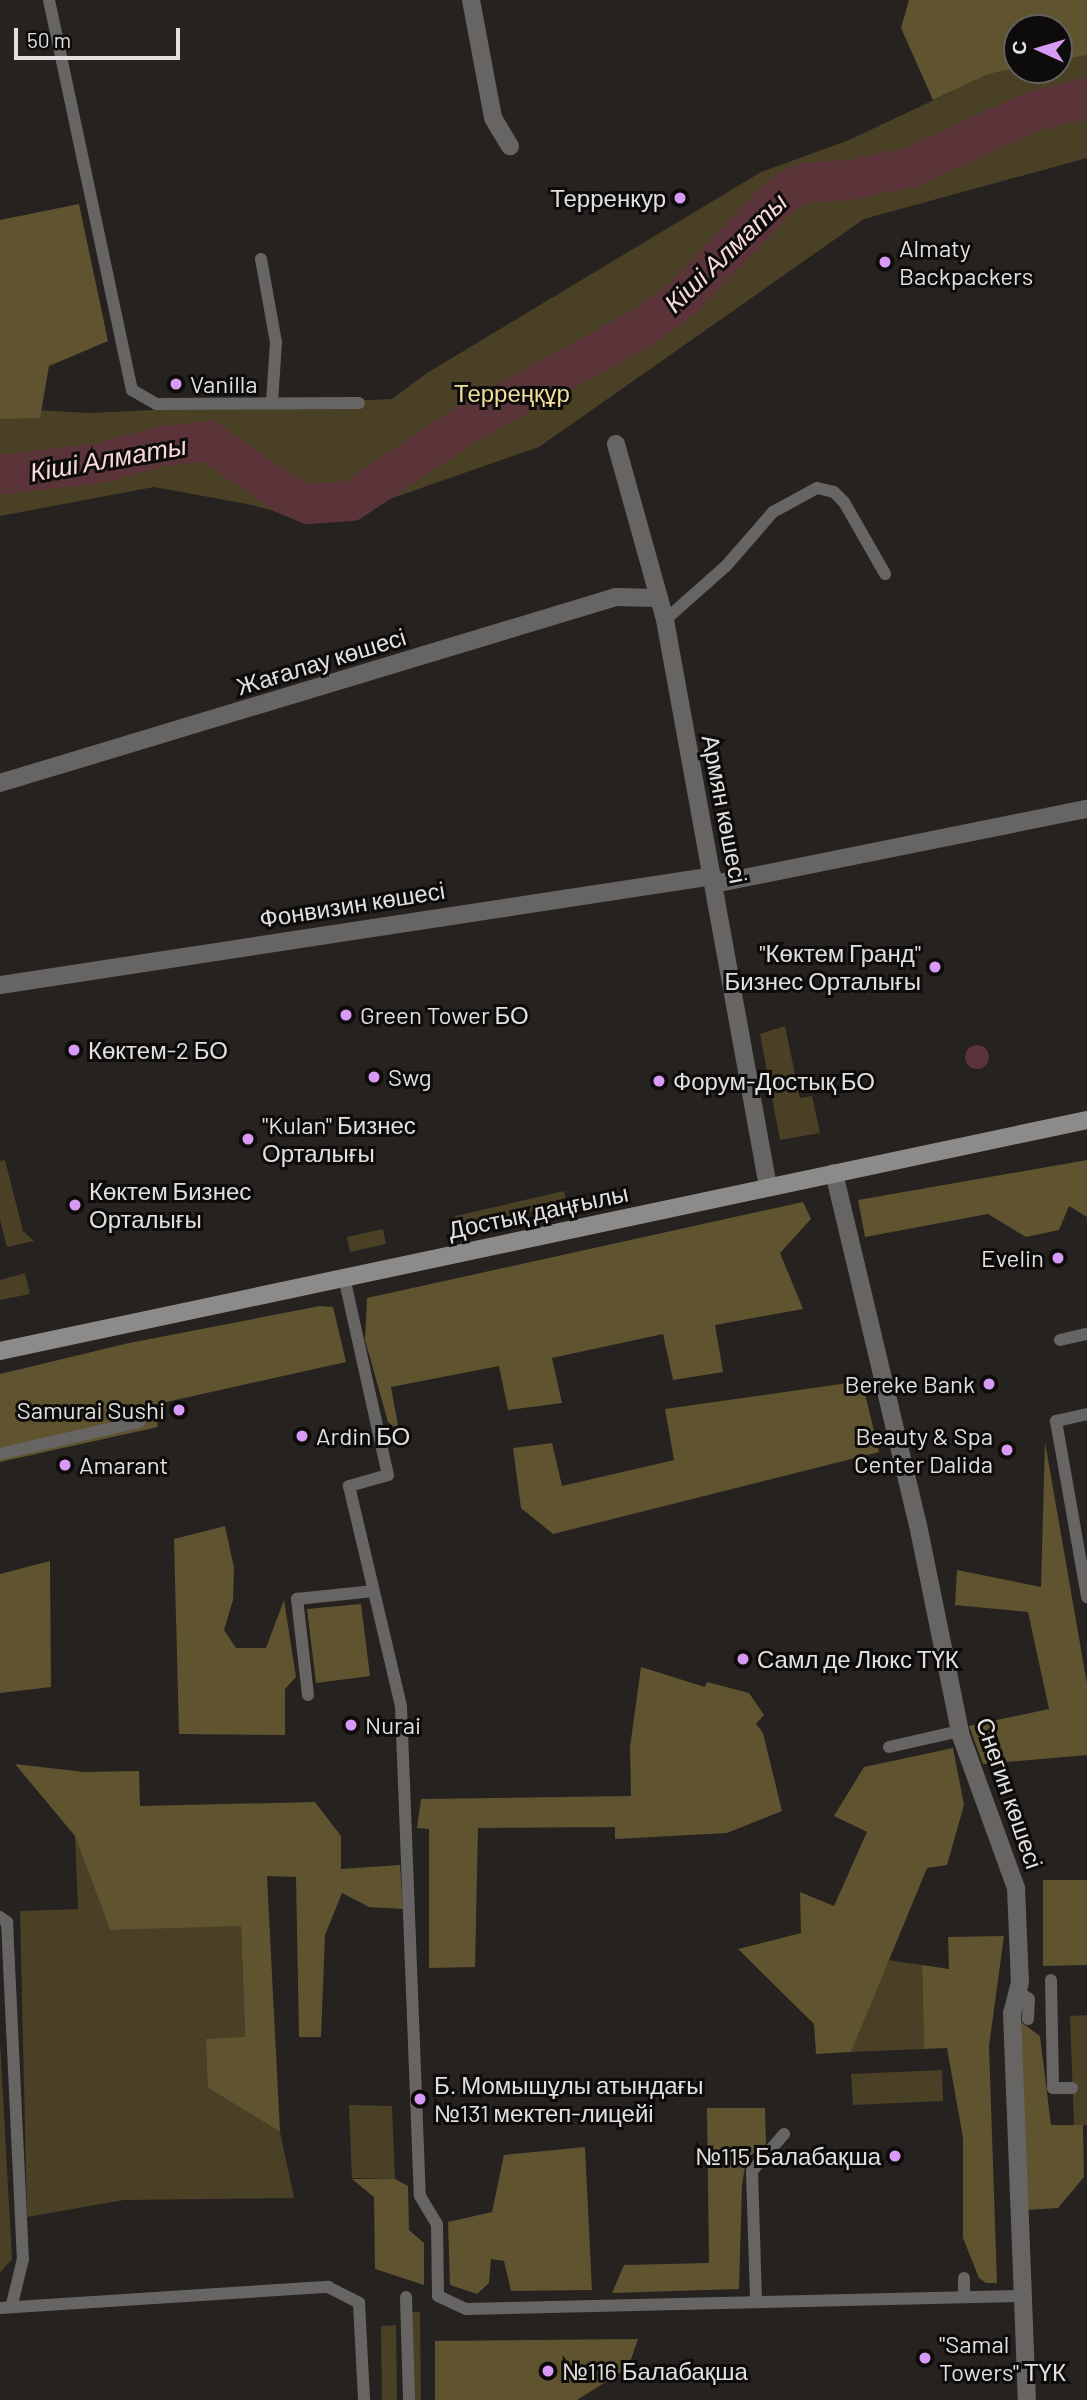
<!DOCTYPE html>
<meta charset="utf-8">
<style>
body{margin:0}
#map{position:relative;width:1087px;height:2400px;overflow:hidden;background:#252220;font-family:Barlow,sans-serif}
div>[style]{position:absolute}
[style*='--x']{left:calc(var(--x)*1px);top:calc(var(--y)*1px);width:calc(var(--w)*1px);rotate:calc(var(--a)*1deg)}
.green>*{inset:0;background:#494025}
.forest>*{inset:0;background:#5f542f}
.water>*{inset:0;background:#5a3438}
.round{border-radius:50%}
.river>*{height:40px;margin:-20px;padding:0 20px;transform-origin:20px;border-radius:20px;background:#5a3438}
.lane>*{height:12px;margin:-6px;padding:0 6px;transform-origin:6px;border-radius:6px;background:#676564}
.street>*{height:18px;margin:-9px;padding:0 9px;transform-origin:9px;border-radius:9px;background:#676564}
.secondary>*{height:18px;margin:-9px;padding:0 9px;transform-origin:9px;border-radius:9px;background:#8d8b89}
.dots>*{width:19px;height:19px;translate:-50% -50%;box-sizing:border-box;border:4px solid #0d0c0b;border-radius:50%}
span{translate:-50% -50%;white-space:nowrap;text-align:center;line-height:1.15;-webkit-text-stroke:6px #0d0c0b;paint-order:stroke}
.poi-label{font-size:24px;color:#e2e0df}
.right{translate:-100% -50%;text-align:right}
.left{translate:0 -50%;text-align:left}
.park-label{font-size:24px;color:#f1dd9c}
.street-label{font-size:24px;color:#e2e0df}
.water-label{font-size:26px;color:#f8d9db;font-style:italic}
.north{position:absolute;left:1003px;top:14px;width:70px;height:70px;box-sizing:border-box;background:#0d0c0b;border:2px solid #626160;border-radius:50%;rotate:274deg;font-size:19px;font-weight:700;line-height:28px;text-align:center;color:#e2e0df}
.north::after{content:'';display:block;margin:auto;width:24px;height:32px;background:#d99af7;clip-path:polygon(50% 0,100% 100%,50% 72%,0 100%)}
.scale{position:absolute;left:14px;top:28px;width:166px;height:32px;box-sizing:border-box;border:4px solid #e2e0df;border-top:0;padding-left:9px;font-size:21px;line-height:24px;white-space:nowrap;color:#e2e0df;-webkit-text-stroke:5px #0d0c0b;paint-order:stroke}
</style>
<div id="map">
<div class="green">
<i style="clip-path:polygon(1087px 55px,1087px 158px,864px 219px,539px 447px,321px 523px,247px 504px,154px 487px,0 516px,0 408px,90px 413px,392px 399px,427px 373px,761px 172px,849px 140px,989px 74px,1017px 68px,1059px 70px,1059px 61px)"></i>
<i style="clip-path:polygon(785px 1026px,800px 1098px,812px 1096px,820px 1133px,780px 1140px,760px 1034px)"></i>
<i style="clip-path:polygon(5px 1160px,23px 1231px,34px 1241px,7px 1247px,0 1220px,0 1161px)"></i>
<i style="clip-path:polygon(564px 1191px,567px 1203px,458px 1228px,455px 1216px)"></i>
<i style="clip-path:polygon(383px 1229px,386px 1244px,350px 1252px,347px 1237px)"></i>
<i style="clip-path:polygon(25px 1273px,30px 1294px,0 1300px,0 1280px)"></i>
<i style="clip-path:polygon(75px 1836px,110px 1930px,241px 1925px,245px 2038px,208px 2088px,280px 2132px,294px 2198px,124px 2200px,27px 2217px,20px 1911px,78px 1909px)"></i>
<i style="clip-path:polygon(887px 1960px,922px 1965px,924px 2049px,851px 2052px)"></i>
<i style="clip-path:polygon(1087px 2015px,1087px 2125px,1074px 2125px,1070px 2016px)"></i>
<i style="clip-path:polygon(0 2041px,12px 2259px,0 2273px)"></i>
<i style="clip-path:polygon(942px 2070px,943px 2101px,853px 2105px,851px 2074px)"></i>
<i style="clip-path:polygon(349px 2105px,392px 2106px,395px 2179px,352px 2178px)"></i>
<i style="clip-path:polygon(407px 2312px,420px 2312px,421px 2400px,410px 2400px)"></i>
<i style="clip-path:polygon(396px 2325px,397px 2400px,382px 2400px,381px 2326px)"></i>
</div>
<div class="forest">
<i style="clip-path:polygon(909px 0,1087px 0,1087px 55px,1059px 61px,1059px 28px,1017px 28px,1017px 68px,989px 74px,933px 100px,901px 28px)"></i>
<i style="clip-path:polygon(79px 204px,108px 341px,49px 366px,40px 418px,0 419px,0 220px)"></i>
<i style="clip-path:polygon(1087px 1160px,1087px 1217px,1069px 1206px,1059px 1230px,1026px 1237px,988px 1214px,865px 1237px,858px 1200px)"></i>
<i style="clip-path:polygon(803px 1202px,811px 1219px,780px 1253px,803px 1309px,715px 1325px,723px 1372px,673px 1380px,663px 1334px,552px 1358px,562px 1403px,508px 1410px,499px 1366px,391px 1387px,399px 1431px,388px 1422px,365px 1340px,367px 1298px)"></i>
<i style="clip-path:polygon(320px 1306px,333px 1307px,346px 1362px,153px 1405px,158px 1427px,0 1462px,0 1374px,129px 1343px)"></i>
<i style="clip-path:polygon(862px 1381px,879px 1452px,553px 1534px,521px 1508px,513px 1448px,552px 1443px,562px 1486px,674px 1460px,665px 1409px)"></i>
<i style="clip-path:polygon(1045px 1442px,1087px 1684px,1087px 1755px,983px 1764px,969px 1726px,1049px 1709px,1028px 1612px,955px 1605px,957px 1570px,1041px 1587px)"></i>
<i style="clip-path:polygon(225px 1526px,234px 1568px,233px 1600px,224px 1630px,236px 1648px,266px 1648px,284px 1600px,296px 1677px,285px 1689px,285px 1735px,179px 1734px,174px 1539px)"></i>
<i style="clip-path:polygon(50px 1561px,51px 1687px,0 1693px,0 1574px)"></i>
<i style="clip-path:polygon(361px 1604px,370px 1676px,316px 1683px,307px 1609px)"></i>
<i style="clip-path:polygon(641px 1667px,705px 1687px,707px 1682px,749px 1693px,764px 1715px,756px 1724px,763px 1733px,782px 1811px,727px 1833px,615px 1839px,615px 1827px,478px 1828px,475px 1967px,429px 1968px,429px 1829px,417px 1828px,421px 1799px,631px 1796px,630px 1747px)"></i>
<i style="clip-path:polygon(953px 1748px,964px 1805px,947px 1865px,927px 1868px,851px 2052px,816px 2054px,814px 2024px,738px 1949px,801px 1933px,800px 1892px,834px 1906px,867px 1832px,834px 1816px,864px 1767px)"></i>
<i style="clip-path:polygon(15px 1764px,84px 1772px,139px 1771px,140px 1806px,315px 1802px,341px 1836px,341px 1869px,400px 1865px,403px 1909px,369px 1907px,342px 1893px,325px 1935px,321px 2037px,299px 2037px,296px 1877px,267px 1876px,280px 2132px,208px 2088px,206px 2039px,245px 2037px,241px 1926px,110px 1930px,75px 1836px)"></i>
<i style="clip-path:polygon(1043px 1880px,1087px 1880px,1087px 1965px,1043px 1966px)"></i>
<i style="clip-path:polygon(1004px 1936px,989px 2046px,997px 2283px,986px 2283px,979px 2278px,963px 2238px,963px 2138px,947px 2048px,924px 2049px,922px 1965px,949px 1969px,948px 1937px)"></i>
<i style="clip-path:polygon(1018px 2020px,1040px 2036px,1051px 2125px,1083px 2125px,1084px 2177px,1058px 2208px,1026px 2210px)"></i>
<i style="clip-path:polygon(707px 2108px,765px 2108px,766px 2144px,746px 2159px,742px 2186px,739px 2289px,612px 2293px,624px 2265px,709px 2263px)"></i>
<i style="clip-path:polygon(585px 2147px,592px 2290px,511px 2291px,504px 2261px,491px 2259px,489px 2283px,477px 2294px,450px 2285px,448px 2222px,492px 2212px,504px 2155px)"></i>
<i style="clip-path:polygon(352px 2179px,395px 2179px,408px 2186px,409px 2230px,424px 2243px,424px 2285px,375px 2269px,374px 2197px)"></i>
<i style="clip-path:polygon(638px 2339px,628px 2368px,577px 2400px,435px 2400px,435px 2341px)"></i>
</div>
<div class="water">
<i class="round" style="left:965px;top:1045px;width:24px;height:24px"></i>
</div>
<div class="river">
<i style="--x:0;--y:475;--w:101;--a:-6.8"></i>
<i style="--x:100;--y:463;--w:65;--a:-15.1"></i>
<i style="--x:163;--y:446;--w:45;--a:-6.3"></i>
<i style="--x:208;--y:441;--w:93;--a:34.5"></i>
<i style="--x:285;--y:494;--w:26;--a:23"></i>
<i style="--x:309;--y:504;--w:42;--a:-4.1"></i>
<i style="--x:351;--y:501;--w:137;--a:-33.7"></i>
<i style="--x:465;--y:425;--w:203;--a:-28.8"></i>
<i style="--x:643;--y:327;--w:48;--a:-35.7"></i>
<i style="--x:682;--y:299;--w:142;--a:-46.4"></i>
<i style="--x:780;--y:196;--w:27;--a:-28"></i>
<i style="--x:804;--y:183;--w:46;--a:-3.7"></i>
<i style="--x:850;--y:180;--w:62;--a:-12"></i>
<i style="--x:911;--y:167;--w:132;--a:-24.6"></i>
<i style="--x:1031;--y:112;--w:58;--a:-14"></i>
</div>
<div class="lane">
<i style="--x:49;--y:0;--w:399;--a:78"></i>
<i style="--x:132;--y:390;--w:28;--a:30"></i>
<i style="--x:156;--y:404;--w:203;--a:-0.3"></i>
<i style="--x:261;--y:259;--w:84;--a:79.8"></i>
<i style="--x:276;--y:342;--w:61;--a:93.8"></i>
<i style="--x:665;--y:620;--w:81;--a:-41.5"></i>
<i style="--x:726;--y:566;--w:72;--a:-49"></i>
<i style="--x:773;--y:512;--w:50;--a:-28.6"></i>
<i style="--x:817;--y:488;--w:17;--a:13"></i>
<i style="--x:834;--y:492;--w:14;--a:45"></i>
<i style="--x:844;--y:502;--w:83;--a:60.3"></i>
<i style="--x:344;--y:1277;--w:203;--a:77.5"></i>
<i style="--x:388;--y:1475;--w:41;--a:164.2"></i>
<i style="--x:349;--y:1486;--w:226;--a:76.7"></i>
<i style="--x:401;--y:1706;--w:490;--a:87.8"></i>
<i style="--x:420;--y:2196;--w:33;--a:59"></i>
<i style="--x:437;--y:2224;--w:72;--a:89.2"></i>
<i style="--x:438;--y:2296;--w:31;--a:25"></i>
<i style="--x:466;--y:2309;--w:555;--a:-1.34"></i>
<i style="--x:1060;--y:1340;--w:28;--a:-13"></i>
<i style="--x:1087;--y:1414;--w:32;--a:167"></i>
<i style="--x:1056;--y:1421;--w:179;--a:80"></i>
<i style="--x:0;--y:1454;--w:143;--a:-13"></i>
<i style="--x:308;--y:1695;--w:97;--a:-96.5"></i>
<i style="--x:297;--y:1599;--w:77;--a:-5.9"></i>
<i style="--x:889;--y:1747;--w:73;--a:-12.7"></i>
<i style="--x:0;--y:1917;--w:9;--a:36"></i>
<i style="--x:7;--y:1922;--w:337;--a:87.3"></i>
<i style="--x:23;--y:2259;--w:46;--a:103.7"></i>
<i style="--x:1051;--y:1980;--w:108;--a:88.9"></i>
<i style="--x:1053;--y:2088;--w:19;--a:0"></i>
<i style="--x:1017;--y:1991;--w:14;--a:34"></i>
<i style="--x:1029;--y:1999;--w:20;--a:93"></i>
<i style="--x:964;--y:2278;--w:19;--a:90"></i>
<i style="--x:406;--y:2297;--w:103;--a:88.3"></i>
<i style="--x:756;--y:2299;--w:128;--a:-91.8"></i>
<i style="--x:752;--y:2171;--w:49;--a:-49.1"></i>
<i style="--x:0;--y:2308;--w:329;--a:-3.7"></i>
<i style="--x:328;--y:2287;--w:35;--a:27"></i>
<i style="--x:359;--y:2303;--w:97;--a:87"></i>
</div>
<div class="street">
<i style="--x:471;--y:0;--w:120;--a:79.4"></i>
<i style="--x:493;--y:118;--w:33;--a:59"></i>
<i style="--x:616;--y:444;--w:183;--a:74.4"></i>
<i style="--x:665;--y:620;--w:576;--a:79.7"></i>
<i style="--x:0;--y:783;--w:643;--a:-16.8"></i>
<i style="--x:616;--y:597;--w:41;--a:1.4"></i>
<i style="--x:714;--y:884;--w:380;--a:-11.4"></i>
<i style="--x:0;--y:985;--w:721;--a:-8.69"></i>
<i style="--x:834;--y:1173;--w:362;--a:76.6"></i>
<i style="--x:918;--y:1525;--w:215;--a:78.5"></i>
<i style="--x:961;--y:1736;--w:162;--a:70.1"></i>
<i style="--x:1016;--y:1888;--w:94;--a:87.6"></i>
<i style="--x:1020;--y:1982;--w:32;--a:104"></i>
<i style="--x:1012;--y:2013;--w:387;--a:87.8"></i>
</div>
<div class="secondary">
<i style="--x:0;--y:1351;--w:1111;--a:-12"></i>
</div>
<div class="dots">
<i style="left:680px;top:198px;background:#d99af7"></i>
<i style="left:885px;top:262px;background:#d99af7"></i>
<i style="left:176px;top:384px;background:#d99af7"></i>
<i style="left:935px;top:967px;background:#d99af7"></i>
<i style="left:346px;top:1015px;background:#d99af7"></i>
<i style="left:74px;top:1050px;background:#d99af7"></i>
<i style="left:374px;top:1077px;background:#d99af7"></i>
<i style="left:659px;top:1081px;background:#d99af7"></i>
<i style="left:248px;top:1139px;background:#d99af7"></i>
<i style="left:75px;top:1205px;background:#d99af7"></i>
<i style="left:1058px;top:1258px;background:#d99af7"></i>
<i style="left:989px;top:1384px;background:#d99af7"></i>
<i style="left:179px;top:1410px;background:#d99af7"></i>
<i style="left:302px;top:1436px;background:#d99af7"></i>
<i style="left:1007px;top:1450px;background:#d99af7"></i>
<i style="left:65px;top:1465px;background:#d99af7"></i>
<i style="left:743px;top:1659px;background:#d99af7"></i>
<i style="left:351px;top:1725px;background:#d99af7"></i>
<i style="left:420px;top:2099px;background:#d99af7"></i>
<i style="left:895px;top:2156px;background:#d99af7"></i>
<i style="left:925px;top:2358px;background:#d99af7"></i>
<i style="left:548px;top:2371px;background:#d99af7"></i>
</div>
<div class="poi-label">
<span class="right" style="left:666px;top:198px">Терренкур</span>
<span class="left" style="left:899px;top:262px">Almaty<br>Backpackers</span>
<span class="left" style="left:190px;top:384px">Vanilla</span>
<span class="right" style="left:921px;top:967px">"Көктем Гранд"<br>Бизнес Орталығы</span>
<span class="left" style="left:360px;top:1015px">Green Tower БО</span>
<span class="left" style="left:88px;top:1050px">Көктем-2 БО</span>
<span class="left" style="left:388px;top:1077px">Swg</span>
<span class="left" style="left:673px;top:1081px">Форум-Достық БО</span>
<span class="left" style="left:262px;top:1139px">"Kulan" Бизнес<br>Орталығы</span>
<span class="left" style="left:89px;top:1205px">Көктем Бизнес<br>Орталығы</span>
<span class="right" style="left:1044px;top:1258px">Evelin</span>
<span class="right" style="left:975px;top:1384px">Bereke Bank</span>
<span class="right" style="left:165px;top:1410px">Samurai Sushi</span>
<span class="left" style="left:316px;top:1436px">Ardin БО</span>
<span class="right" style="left:993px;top:1450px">Beauty &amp; Spa<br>Center Dalida</span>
<span class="left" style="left:79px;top:1465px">Amarant</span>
<span class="left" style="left:757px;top:1659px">Самл де Люкс ТҮК</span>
<span class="left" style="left:365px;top:1725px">Nurai</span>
<span class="left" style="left:434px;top:2099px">Б. Момышұлы атындағы<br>№131 мектеп-лицейі</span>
<span class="right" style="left:881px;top:2156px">№115 Балабақша</span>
<span class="left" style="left:939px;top:2358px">"Samal<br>Towers" ТҮК</span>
<span class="left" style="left:562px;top:2371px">№116 Балабақша</span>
</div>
<div class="park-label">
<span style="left:512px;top:393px">Терреңқұр</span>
</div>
<div class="street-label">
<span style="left:321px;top:661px;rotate:-17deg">Жағалау көшесі</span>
<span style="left:725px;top:809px;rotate:79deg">Армян көшесі</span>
<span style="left:352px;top:904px;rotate:-9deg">Фонвизин көшесі</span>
<span style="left:538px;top:1211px;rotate:-12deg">Достық даңғылы</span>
<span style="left:1010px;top:1793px;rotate:71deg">Снегин көшесі</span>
</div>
<div class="water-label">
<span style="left:725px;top:252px;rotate:-44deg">Кіші Алматы</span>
<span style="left:108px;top:458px;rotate:-10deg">Кіші Алматы</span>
</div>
<div class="north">С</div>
<div class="scale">50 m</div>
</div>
